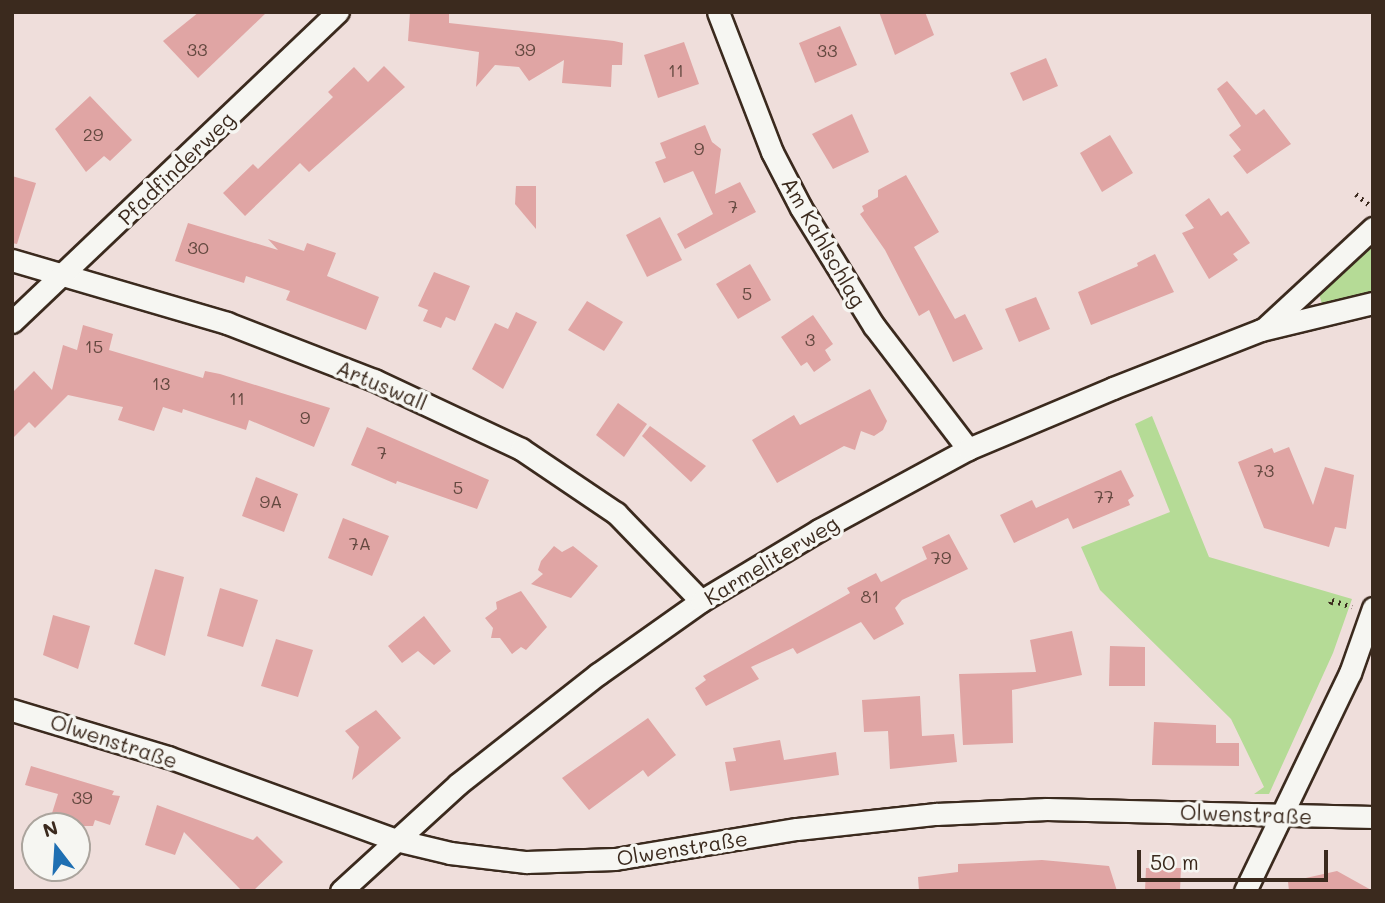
<!DOCTYPE html>
<meta charset="utf-8">
<style>
body{margin:0}
#map{position:relative;width:1385px;height:903px;overflow:hidden;background:#efdedb;font-family:Mali,sans-serif}
div>[style]{position:absolute}
[style*='--x']{left:calc(var(--x)*1px);top:calc(var(--y)*1px);width:calc(var(--w)*1px);rotate:calc(var(--a)*1deg)}
.green>*{inset:0;background:#b5db96}
.building>*{inset:0;background:#e0a5a4}
.path>*{height:4.5px;margin-top:-2.25px;transform-origin:0;background:repeating-linear-gradient(90deg,#3b2a1e 0 2px,transparent 0 7px)}
.roads{filter:drop-shadow(2px 0 #3b2a1e) drop-shadow(-2px 0 #3b2a1e) drop-shadow(0 2px #3b2a1e) drop-shadow(0 -2px #3b2a1e)}
.street>*{height:21px;margin:-10.5px;padding:0 10.5px;transform-origin:10.5px;border-radius:10.5px;background:#f6f6f2}
span{translate:-50% -50%;white-space:nowrap;text-align:center;line-height:1.15;-webkit-text-stroke:7px #f6f6f2;paint-order:stroke}
.number-label{font-size:18px;color:#644940}
.number-label span{-webkit-text-stroke-width:0}
.street-label{font-size:21px;color:#3b2a1e}
.frame{position:absolute;inset:0;border:14px solid #3b2a1e;pointer-events:none}
.north{position:absolute;left:21px;top:812px;width:70px;height:70px;box-sizing:border-box;background:#f6f6f2;border:2px solid #aba49d;border-radius:50%;rotate:343deg;font-size:19px;font-weight:700;line-height:28px;text-align:center;color:#3b2a1e}
.north::after{content:'';display:block;margin:auto;width:24px;height:32px;background:#1f6fb2;clip-path:polygon(50% 0,100% 100%,50% 72%,0 100%)}
.scale{position:absolute;left:1137px;top:850px;width:191px;height:32px;box-sizing:border-box;border:4px solid #3b2a1e;border-top:0;padding-left:9px;font-size:21px;line-height:24px;white-space:nowrap;color:#3b2a1e;-webkit-text-stroke:5px #f6f6f2;paint-order:stroke}
</style>
<div id="map">
<div class="green">
<i style="clip-path:polygon(1373px 245px,1373px 294px,1322px 304px,1319px 294px)"></i>
<i style="clip-path:polygon(1152px 416px,1209px 557px,1352px 599px,1333px 653px,1269px 794px,1254px 794px,1264px 787px,1231px 719px,1100px 590px,1081px 547px,1170px 512px,1135px 424px)"></i>
</div>
<div class="building">
<i style="clip-path:polygon(199px 12px,267px 12px,198px 78px,163px 41px)"></i>
<i style="clip-path:polygon(410px 12px,449px 12px,449px 23px,614px 41px,623px 43px,622px 65px,612px 65px,611px 87px,562px 83px,564px 60px,529px 81px,519px 67px,495px 65px,476px 87px,479px 52px,408px 41px)"></i>
<i style="clip-path:polygon(879px 12px,925px 12px,934px 35px,895px 55px)"></i>
<i style="clip-path:polygon(840px 26px,857px 65px,815px 83px,799px 43px)"></i>
<i style="clip-path:polygon(684px 42px,699px 84px,658px 98px,644px 55px)"></i>
<i style="clip-path:polygon(1046px 58px,1058px 86px,1023px 101px,1010px 73px)"></i>
<i style="clip-path:polygon(384px 66px,405px 87px,309px 172px,300px 163px,245px 216px,223px 193px,253px 164px,258px 169px,333px 97px,328px 92px,354px 67px,368px 82px)"></i>
<i style="clip-path:polygon(1227px 81px,1256px 115px,1264px 109px,1291px 144px,1247px 174px,1233px 156px,1241px 150px,1229px 135px,1241px 126px,1217px 89px)"></i>
<i style="clip-path:polygon(90px 96px,132px 140px,110px 161px,104px 156px,86px 172px,55px 129px)"></i>
<i style="clip-path:polygon(852px 114px,869px 152px,833px 169px,812px 134px)"></i>
<i style="clip-path:polygon(705px 125px,712px 142px,721px 149px,715px 194px,740px 182px,756px 212px,685px 249px,677px 234px,713px 214px,693px 171px,664px 183px,655px 162px,666px 158px,660px 143px)"></i>
<i style="clip-path:polygon(1110px 135px,1133px 173px,1102px 192px,1080px 153px)"></i>
<i style="clip-path:polygon(906px 175px,939px 232px,914px 247px,955px 319px,965px 314px,983px 349px,953px 362px,929px 310px,919px 316px,885px 250px,860px 214px,864px 211px,862px 206px,878px 197px,878px 190px)"></i>
<i style="clip-path:polygon(12px 176px,36px 183px,17px 244px,12px 243px)"></i>
<i style="clip-path:polygon(516px 186px,536px 186px,536px 229px,515px 204px)"></i>
<i style="clip-path:polygon(1209px 198px,1221px 216px,1228px 211px,1250px 243px,1233px 254px,1238px 260px,1209px 279px,1182px 233px,1194px 228px,1185px 215px)"></i>
<i style="clip-path:polygon(660px 217px,682px 260px,647px 277px,626px 235px)"></i>
<i style="clip-path:polygon(188px 223px,278px 250px,268px 239px,304px 251px,307px 243px,336px 253px,327px 276px,379px 297px,366px 330px,286px 300px,290px 291px,246px 276px,244px 283px,175px 261px)"></i>
<i style="clip-path:polygon(1155px 254px,1174px 292px,1091px 325px,1078px 292px,1138px 266px,1137px 263px)"></i>
<i style="clip-path:polygon(750px 264px,771px 300px,738px 319px,716px 284px)"></i>
<i style="clip-path:polygon(434px 272px,470px 286px,455px 321px,446px 317px,441px 328px,423px 321px,428px 310px,418px 306px)"></i>
<i style="clip-path:polygon(1036px 297px,1050px 329px,1019px 342px,1005px 309px)"></i>
<i style="clip-path:polygon(587px 301px,623px 322px,604px 351px,568px 330px)"></i>
<i style="clip-path:polygon(516px 312px,537px 322px,503px 389px,472px 369px,495px 323px,508px 329px)"></i>
<i style="clip-path:polygon(813px 315px,833px 344px,825px 350px,831px 360px,814px 372px,807px 362px,801px 366px,781px 337px)"></i>
<i style="clip-path:polygon(83px 325px,113px 334px,109px 350px,203px 378px,205px 371px,220px 374px,330px 408px,314px 447px,249px 420px,246px 430px,183px 409px,182px 413px,163px 407px,154px 431px,118px 420px,123px 407px,68px 395px,35px 428px,29px 422px,12px 439px,12px 393px,34px 371px,52px 390px,63px 345px,77px 350px)"></i>
<i style="clip-path:polygon(870px 389px,887px 421px,883px 430px,874px 436px,861px 431px,855px 450px,844px 446px,777px 483px,752px 440px,794px 415px,800px 425px)"></i>
<i style="clip-path:polygon(618px 403px,647px 424px,624px 457px,596px 435px)"></i>
<i style="clip-path:polygon(650px 426px,706px 466px,691px 482px,642px 436px)"></i>
<i style="clip-path:polygon(367px 427px,489px 480px,477px 509px,397px 481px,396px 484px,351px 465px)"></i>
<i style="clip-path:polygon(1289px 447px,1313px 505px,1325px 467px,1354px 475px,1346px 529px,1335px 527px,1329px 547px,1264px 528px,1238px 462px,1272px 448px,1274px 453px)"></i>
<i style="clip-path:polygon(1121px 470px,1134px 496px,1128px 500px,1130px 505px,1073px 529px,1068px 518px,1014px 543px,1000px 515px,1032px 500px,1036px 508px)"></i>
<i style="clip-path:polygon(256px 477px,298px 494px,284px 532px,242px 516px)"></i>
<i style="clip-path:polygon(343px 518px,389px 536px,372px 576px,328px 558px)"></i>
<i style="clip-path:polygon(949px 534px,968px 569px,902px 600px,895px 608px,904px 624px,874px 640px,861px 622px,797px 654px,793px 648px,751px 667px,759px 679px,706px 706px,695px 688px,706px 680px,703px 676px,850px 593px,847px 588px,876px 573px,881px 582px,927px 559px,922px 547px)"></i>
<i style="clip-path:polygon(554px 546px,562px 552px,573px 546px,598px 566px,571px 598px,531px 584px,543px 574px,538px 570px,541px 561px)"></i>
<i style="clip-path:polygon(155px 569px,184px 577px,165px 656px,134px 644px)"></i>
<i style="clip-path:polygon(220px 588px,258px 600px,243px 647px,207px 636px)"></i>
<i style="clip-path:polygon(521px 591px,547px 627px,526px 650px,521px 647px,512px 654px,500px 638px,491px 638px,493px 628px,485px 618px,497px 609px,496px 602px)"></i>
<i style="clip-path:polygon(53px 615px,90px 626px,78px 669px,43px 655px)"></i>
<i style="clip-path:polygon(424px 616px,451px 651px,434px 665px,418px 651px,402px 663px,388px 646px)"></i>
<i style="clip-path:polygon(1072px 631px,1082px 675px,1012px 690px,1013px 743px,963px 745px,959px 674px,1036px 672px,1030px 640px)"></i>
<i style="clip-path:polygon(276px 639px,313px 650px,298px 697px,261px 686px)"></i>
<i style="clip-path:polygon(1110px 646px,1145px 647px,1145px 686px,1109px 686px)"></i>
<i style="clip-path:polygon(920px 696px,922px 736px,954px 734px,957px 762px,890px 769px,888px 731px,864px 732px,862px 700px)"></i>
<i style="clip-path:polygon(376px 710px,401px 738px,352px 780px,359px 747px,345px 731px)"></i>
<i style="clip-path:polygon(648px 718px,676px 755px,648px 777px,643px 770px,589px 810px,562px 778px)"></i>
<i style="clip-path:polygon(1154px 722px,1216px 725px,1216px 743px,1239px 743px,1239px 766px,1152px 765px)"></i>
<i style="clip-path:polygon(780px 740px,784px 760px,836px 752px,839px 775px,730px 791px,725px 762px,736px 761px,733px 748px)"></i>
<i style="clip-path:polygon(31px 766px,114px 791px,112px 795px,120px 796px,110px 825px,95px 820px,93px 826px,48px 826px,58px 794px,25px 785px)"></i>
<i style="clip-path:polygon(157px 805px,253px 840px,257px 836px,283px 862px,253px 891px,242px 891px,184px 832px,175px 855px,145px 845px)"></i>
<i style="clip-path:polygon(1042px 860px,1109px 866px,1117px 891px,919px 891px,918px 877px,958px 872px,958px 864px)"></i>
<i style="clip-path:polygon(1146px 868px,1181px 868px,1180px 891px,1145px 891px)"></i>
<i style="clip-path:polygon(1337px 871px,1373px 891px,1289px 891px,1288px 882px)"></i>
</div>
<div class="path">
<i style="--x:1356;--y:194;--w:21;--a:39"></i>
<i style="--x:1330;--y:604;--w:4;--a:-63"></i>
<i style="--x:1332;--y:600;--w:21;--a:19"></i>
</div>
<div class="roads">
<div class="street">
<i style="--x:718;--y:12;--w:150;--a:68.9"></i>
<i style="--x:772;--y:152;--w:63;--a:62.6"></i>
<i style="--x:801;--y:208;--w:139;--a:58.3"></i>
<i style="--x:874;--y:326;--w:155;--a:52.6"></i>
<i style="--x:12;--y:260;--w:224;--a:16.3"></i>
<i style="--x:227;--y:323;--w:158;--a:21.2"></i>
<i style="--x:374;--y:380;--w:162;--a:25.1"></i>
<i style="--x:521;--y:449;--w:115;--a:34"></i>
<i style="--x:616;--y:513;--w:122;--a:46"></i>
<i style="--x:12;--y:322;--w:450;--a:-43.6"></i>
<i style="--x:1266;--y:327;--w:146;--a:-42.8"></i>
<i style="--x:12;--y:710;--w:163;--a:16.8"></i>
<i style="--x:168;--y:757;--w:243;--a:20"></i>
<i style="--x:396;--y:840;--w:56;--a:13.5"></i>
<i style="--x:450;--y:853;--w:77;--a:6.8"></i>
<i style="--x:526;--y:862;--w:89;--a:-1.9"></i>
<i style="--x:615;--y:859;--w:184;--a:-9.4"></i>
<i style="--x:797;--y:829;--w:140;--a:-6.2"></i>
<i style="--x:936;--y:814;--w:111;--a:-2.6"></i>
<i style="--x:1047;--y:809;--w:326;--a:1.4"></i>
<i style="--x:341;--y:891;--w:159;--a:-42.4"></i>
<i style="--x:458;--y:784;--w:178;--a:-38.2"></i>
<i style="--x:598;--y:674;--w:126;--a:-35.3"></i>
<i style="--x:701;--y:601;--w:138;--a:-31"></i>
<i style="--x:819;--y:530;--w:170;--a:-28.5"></i>
<i style="--x:968;--y:449;--w:157;--a:-22.8"></i>
<i style="--x:1113;--y:388;--w:159;--a:-21.4"></i>
<i style="--x:1261;--y:330;--w:115;--a:-13.6"></i>
<i style="--x:1245;--y:891;--w:242;--a:-64.3"></i>
<i style="--x:1350;--y:673;--w:69;--a:-70.5"></i>
</div>
</div>
<div class="number-label">
<span style="left:197px;top:49px">33</span>
<span style="left:525px;top:49px">39</span>
<span style="left:827px;top:50px">33</span>
<span style="left:676px;top:70px">11</span>
<span style="left:93px;top:134px">29</span>
<span style="left:699px;top:148px">9</span>
<span style="left:733px;top:206px">7</span>
<span style="left:198px;top:247px">30</span>
<span style="left:747px;top:293px">5</span>
<span style="left:810px;top:339px">3</span>
<span style="left:94px;top:346px">15</span>
<span style="left:161px;top:383px">13</span>
<span style="left:237px;top:398px">11</span>
<span style="left:305px;top:417px">9</span>
<span style="left:382px;top:452px">7</span>
<span style="left:1264px;top:470px">73</span>
<span style="left:458px;top:487px">5</span>
<span style="left:1104px;top:496px">77</span>
<span style="left:271px;top:501px">9A</span>
<span style="left:360px;top:543px">7A</span>
<span style="left:941px;top:557px">79</span>
<span style="left:870px;top:596px">81</span>
<span style="left:82px;top:797px">39</span>
</div>
<div class="street-label">
<span style="left:176px;top:168px;rotate:-44deg">Pfadfinderweg</span>
<span style="left:824px;top:242px;rotate:60deg">Am Kahlschlag</span>
<span style="left:382px;top:385px;rotate:23deg">Artuswall</span>
<span style="left:771px;top:560px;rotate:-31deg">Karmeliterweg</span>
<span style="left:114px;top:741px;rotate:18deg">Olwenstraße</span>
<span style="left:1246px;top:814px;rotate:2deg">Olwenstraße</span>
<span style="left:682px;top:848px;rotate:-9deg">Olwenstraße</span>
</div>
<div class="frame"></div>
<div class="north">N</div>
<div class="scale">50 m</div>
</div>
